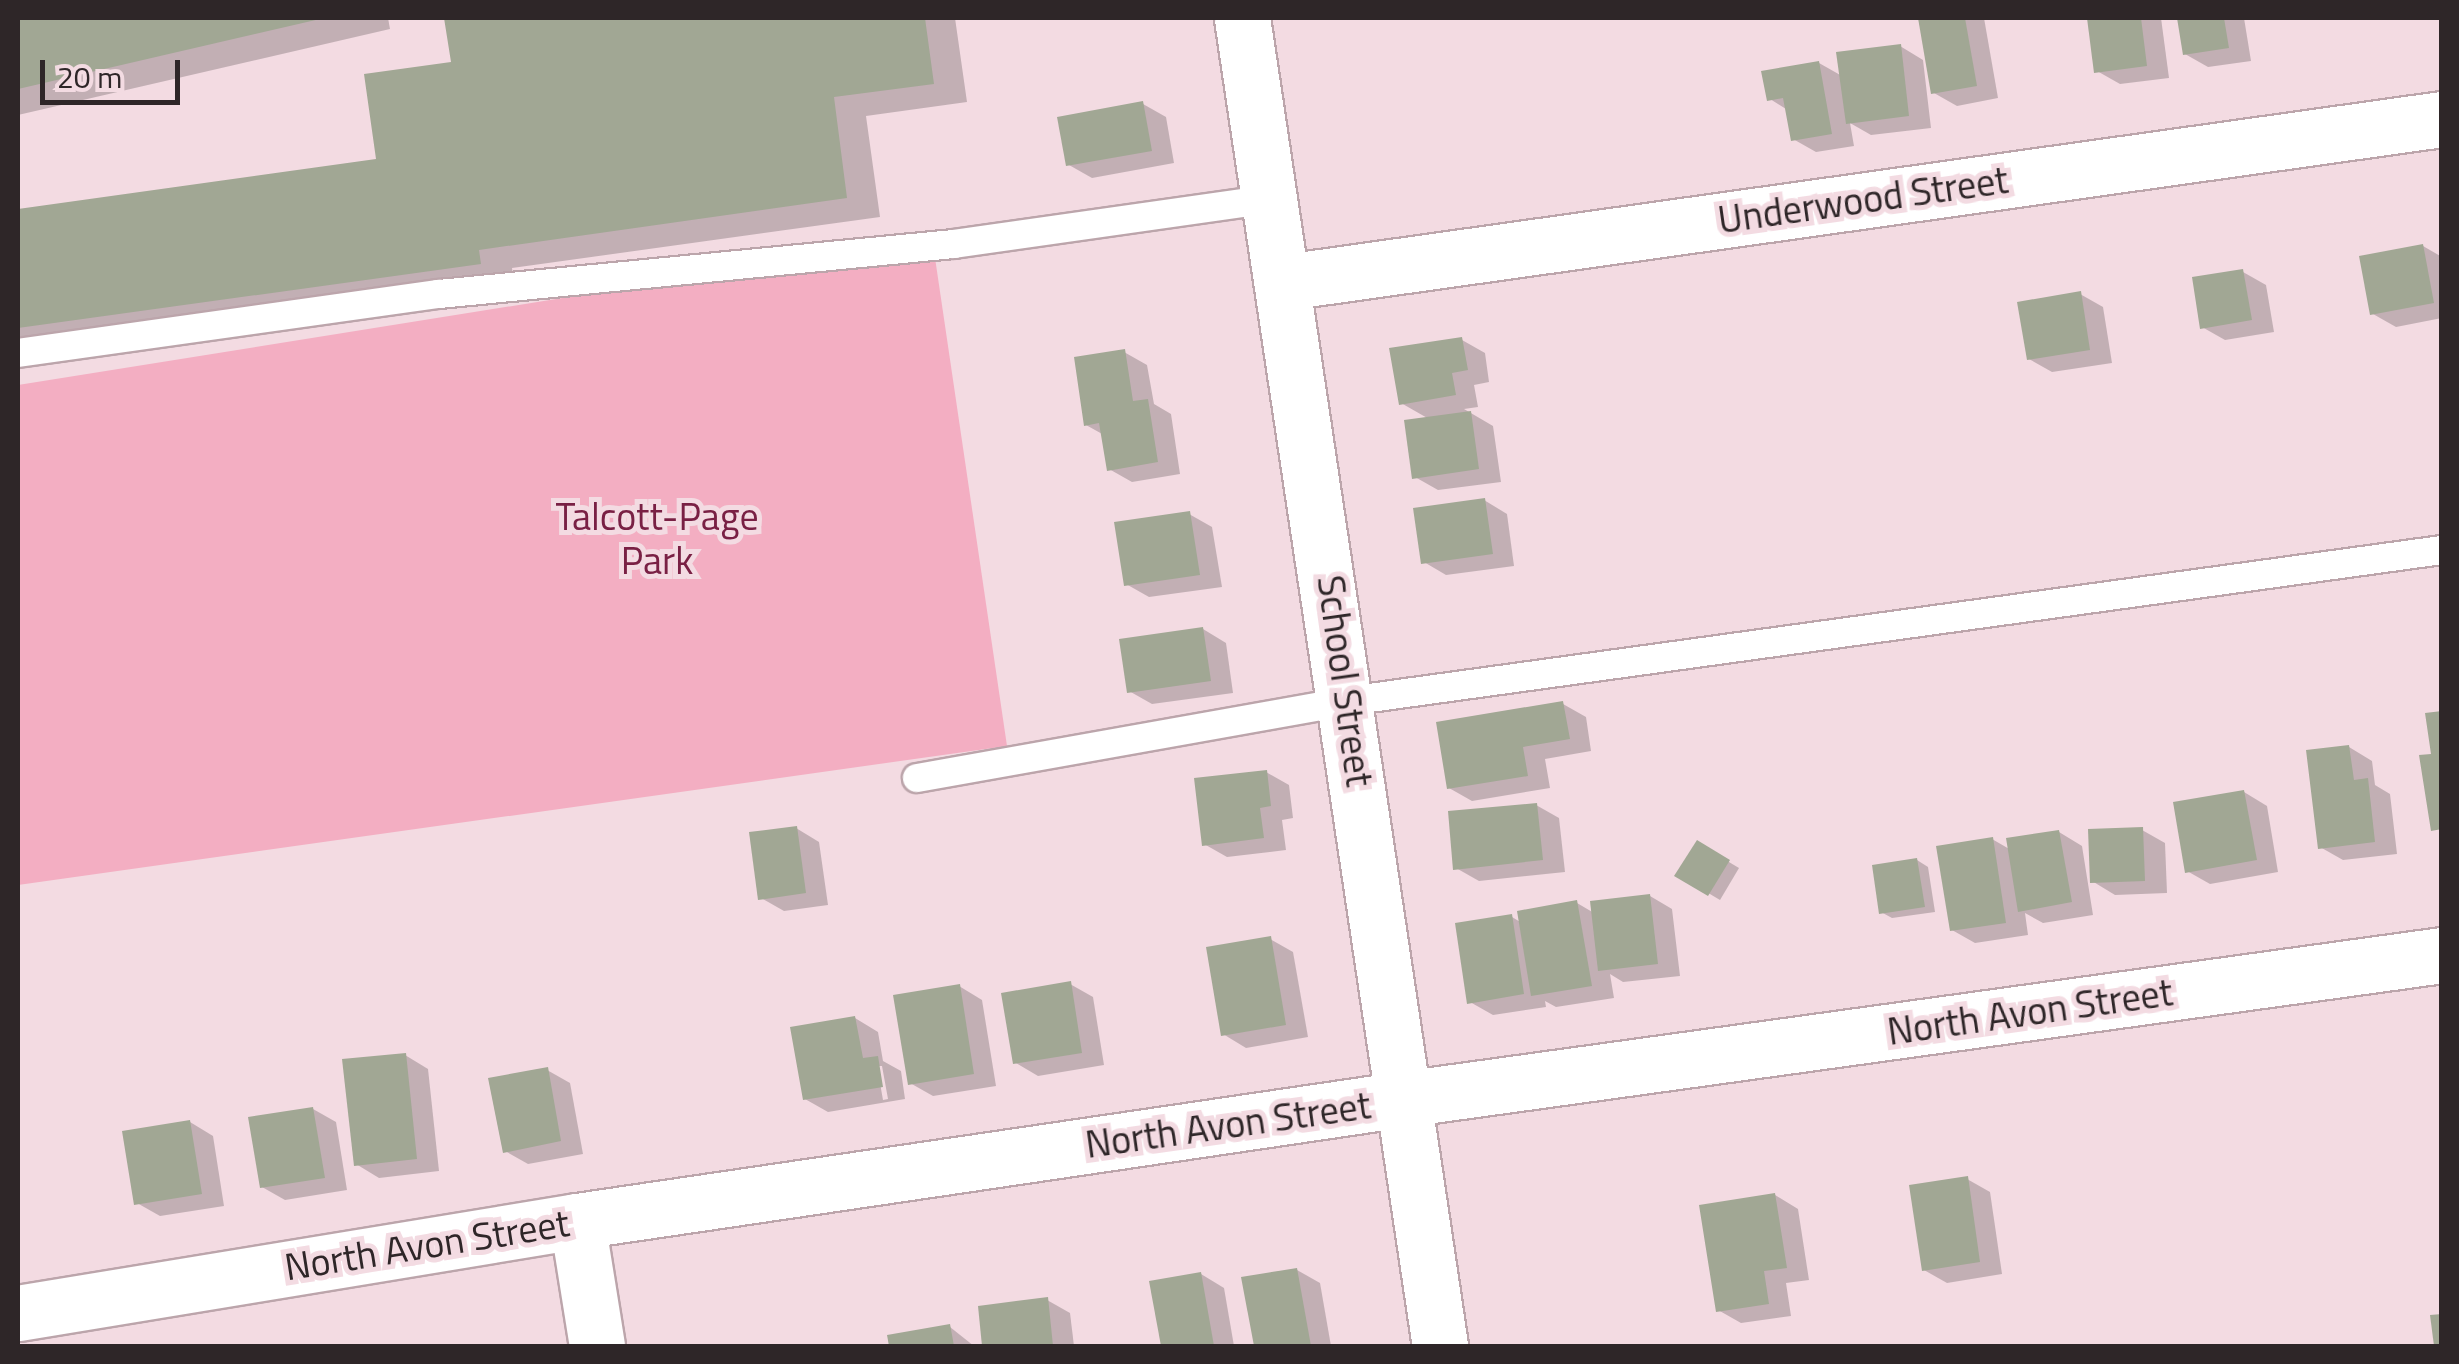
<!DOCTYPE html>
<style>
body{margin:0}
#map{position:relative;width:2459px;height:1364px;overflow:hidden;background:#f3dbe2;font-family:"Titillium Web",sans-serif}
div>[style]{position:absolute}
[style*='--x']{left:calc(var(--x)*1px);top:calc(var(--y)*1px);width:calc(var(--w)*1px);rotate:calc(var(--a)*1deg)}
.green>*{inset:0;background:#f3aec2}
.shadow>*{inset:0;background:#0003}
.building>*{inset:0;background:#a1a794}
.roads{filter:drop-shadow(2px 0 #bca5ab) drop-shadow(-2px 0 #bca5ab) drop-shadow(0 2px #bca5ab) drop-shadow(0 -2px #bca5ab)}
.service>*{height:28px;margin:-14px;padding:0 14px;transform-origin:14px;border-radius:14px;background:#fff}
.minor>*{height:55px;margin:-27.5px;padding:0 27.5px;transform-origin:27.5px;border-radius:27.5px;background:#fff}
.tertiary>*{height:55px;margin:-27.5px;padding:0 27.5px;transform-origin:27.5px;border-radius:27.5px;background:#fff}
.secondary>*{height:55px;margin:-27.5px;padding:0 27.5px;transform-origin:27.5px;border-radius:27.5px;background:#fff}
span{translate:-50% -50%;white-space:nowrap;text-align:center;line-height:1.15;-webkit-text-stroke:10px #f3dbe2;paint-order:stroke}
.street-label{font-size:38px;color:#2e2628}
.park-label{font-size:38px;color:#792044}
.frame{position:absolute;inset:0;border:20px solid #2e2628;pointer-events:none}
.scale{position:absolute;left:40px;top:60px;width:140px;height:45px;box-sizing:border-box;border:5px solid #2e2628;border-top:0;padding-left:12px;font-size:30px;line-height:35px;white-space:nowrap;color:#2e2628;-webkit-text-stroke:8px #f3dbe2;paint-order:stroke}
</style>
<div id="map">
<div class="green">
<i style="clip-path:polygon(934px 251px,1007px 746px,18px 885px,18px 385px,612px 290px)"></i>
</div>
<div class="shadow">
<i style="clip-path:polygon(18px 18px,388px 18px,390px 29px,18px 115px)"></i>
<i style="clip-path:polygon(955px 18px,967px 102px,866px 116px,880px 217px,512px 268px,514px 283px,18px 349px,18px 212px,379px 162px,453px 64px,447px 19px)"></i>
<i style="clip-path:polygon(1921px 18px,1984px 18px,1998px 98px,1957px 106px,1934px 93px)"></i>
<i style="clip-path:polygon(2090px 18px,2161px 18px,2169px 78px,2120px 84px,2097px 71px)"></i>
<i style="clip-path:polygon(2180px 18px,2244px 18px,2251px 61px,2208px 67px,2185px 54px)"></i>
<i style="clip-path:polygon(1900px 46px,1923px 60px,1931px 128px,1871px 135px,1850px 123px,1854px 146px,1816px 152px,1793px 139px,1786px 109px,1770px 99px,1819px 63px,1842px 76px)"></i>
<i style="clip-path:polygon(1143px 104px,1166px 117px,1174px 163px,1092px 178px,1069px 165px)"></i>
<i style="clip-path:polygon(2423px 246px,2442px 257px,2442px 318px,2396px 327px,2373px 314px)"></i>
<i style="clip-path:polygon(2243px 272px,2266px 285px,2274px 332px,2225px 340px,2202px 327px)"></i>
<i style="clip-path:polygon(2080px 294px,2103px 307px,2112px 363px,2052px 372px,2029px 359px)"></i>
<i style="clip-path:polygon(1462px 340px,1485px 353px,1489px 382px,1474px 385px,1478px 407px,1464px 409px,1493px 426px,1501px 482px,1438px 490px,1415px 477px,1429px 419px,1401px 403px)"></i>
<i style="clip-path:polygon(1124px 352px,1147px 365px,1154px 404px,1171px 414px,1180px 474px,1132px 482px,1109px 469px,1104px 435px,1086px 425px)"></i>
<i style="clip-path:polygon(1484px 500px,1507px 514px,1514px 566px,1446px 575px,1424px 562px)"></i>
<i style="clip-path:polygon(1189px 514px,1212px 527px,1222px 587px,1149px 597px,1126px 584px)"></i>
<i style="clip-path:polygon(1203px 629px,1226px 643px,1233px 693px,1152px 704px,1129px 691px)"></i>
<i style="clip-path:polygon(1563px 704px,1586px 717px,1591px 751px,1545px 759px,1550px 788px,1472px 801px,1449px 788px)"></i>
<i style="clip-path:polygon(2349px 747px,2372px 761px,2375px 785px,2390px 794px,2397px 854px,2343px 860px,2320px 847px)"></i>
<i style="clip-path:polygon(1266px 772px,1289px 785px,1293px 818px,1282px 820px,1286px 850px,1227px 857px,1204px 844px)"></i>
<i style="clip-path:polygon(2244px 792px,2267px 806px,2278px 872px,2210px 884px,2187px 871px)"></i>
<i style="clip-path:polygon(1536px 805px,1559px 818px,1565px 872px,1479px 881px,1456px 868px)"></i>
<i style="clip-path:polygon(796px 828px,819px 842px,828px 905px,784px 911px,761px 898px)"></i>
<i style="clip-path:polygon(2142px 830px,2165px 843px,2167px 893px,2115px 895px,2092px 881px)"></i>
<i style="clip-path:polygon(2059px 832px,2082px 846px,2093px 915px,2043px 923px,2025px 913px,2028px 935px,1975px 943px,1952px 930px,1992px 839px,2011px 850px)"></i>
<i style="clip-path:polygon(1697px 843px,1739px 868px,1720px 900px,1678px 875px)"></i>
<i style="clip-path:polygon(1917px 860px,1928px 867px,1935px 912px,1892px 918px,1881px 912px)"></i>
<i style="clip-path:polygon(1650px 896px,1672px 909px,1680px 976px,1623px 982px,1610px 974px,1614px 998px,1556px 1007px,1545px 1001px,1546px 1007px,1493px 1015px,1470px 1002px,1512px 917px,1522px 923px,1577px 903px,1594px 913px)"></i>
<i style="clip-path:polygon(1270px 939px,1293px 952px,1308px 1037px,1246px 1048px,1223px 1034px)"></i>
<i style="clip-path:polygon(1070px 984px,1093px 997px,1104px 1065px,1038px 1076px,1016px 1063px)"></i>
<i style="clip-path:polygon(959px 986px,982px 1000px,996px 1086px,933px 1096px,910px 1083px)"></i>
<i style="clip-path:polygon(evenodd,855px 1018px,878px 1032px,883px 1061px,901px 1071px,905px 1099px,828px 1112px,805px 1099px,855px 1018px,877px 1066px,882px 1066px,888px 1099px,883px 1100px,877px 1066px)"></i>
<i style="clip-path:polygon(405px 1055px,428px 1069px,439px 1171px,379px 1178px,356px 1164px)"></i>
<i style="clip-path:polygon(547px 1070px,570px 1083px,583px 1154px,528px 1164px,505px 1151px)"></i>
<i style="clip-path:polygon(313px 1109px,336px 1122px,347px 1190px,285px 1200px,262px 1187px)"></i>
<i style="clip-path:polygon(190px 1122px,213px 1136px,224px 1206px,160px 1216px,137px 1203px)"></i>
<i style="clip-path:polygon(1967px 1179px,1990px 1192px,2002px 1274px,1947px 1283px,1924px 1270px)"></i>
<i style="clip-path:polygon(1775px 1195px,1798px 1209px,1809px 1280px,1786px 1283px,1791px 1316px,1741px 1323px,1718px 1310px)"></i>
<i style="clip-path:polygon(1297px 1270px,1320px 1283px,1331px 1346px,1256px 1346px,1244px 1279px)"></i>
<i style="clip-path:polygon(1201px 1274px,1224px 1288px,1234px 1346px,1163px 1346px,1152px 1283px)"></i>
<i style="clip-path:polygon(1047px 1300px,1070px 1313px,1074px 1346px,985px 1346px,980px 1308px)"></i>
<i style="clip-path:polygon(950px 1327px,974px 1346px,891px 1346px,890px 1337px)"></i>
</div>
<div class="building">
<i style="clip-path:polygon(18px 18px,319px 18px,320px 19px,18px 89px)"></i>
<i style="clip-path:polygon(444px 18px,925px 18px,934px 84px,834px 97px,847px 198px,479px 250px,481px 264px,18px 328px,18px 209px,376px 159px,364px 74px,451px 62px)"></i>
<i style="clip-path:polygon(1918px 18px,1965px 18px,1977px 86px,1931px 94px)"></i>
<i style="clip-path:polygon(2087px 18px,2141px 18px,2147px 66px,2094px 73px)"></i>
<i style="clip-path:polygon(2177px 18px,2224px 18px,2229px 48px,2183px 55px)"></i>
<i style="clip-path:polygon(1901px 44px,1909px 116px,1846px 124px,1836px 52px)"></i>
<i style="clip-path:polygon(1819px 61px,1832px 134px,1791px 141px,1783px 98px,1767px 101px,1761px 71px)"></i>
<i style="clip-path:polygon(1143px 101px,1152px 151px,1066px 166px,1057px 117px)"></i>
<i style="clip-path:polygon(2423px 244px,2434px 303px,2370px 315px,2359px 256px)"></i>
<i style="clip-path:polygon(2243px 269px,2252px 320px,2200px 329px,2192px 277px)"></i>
<i style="clip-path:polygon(2081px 291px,2090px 350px,2027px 360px,2017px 302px)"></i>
<i style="clip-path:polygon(1462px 337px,1468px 370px,1452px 373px,1456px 395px,1399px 405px,1389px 348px)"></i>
<i style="clip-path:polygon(1125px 349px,1133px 401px,1148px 399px,1158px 462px,1107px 471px,1099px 423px,1084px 426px,1074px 357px)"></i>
<i style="clip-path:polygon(1471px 411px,1479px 469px,1412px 479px,1404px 420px)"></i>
<i style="clip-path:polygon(1485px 498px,1493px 554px,1421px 564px,1413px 508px)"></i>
<i style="clip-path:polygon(1190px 511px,1200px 575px,1124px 586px,1114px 522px)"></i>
<i style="clip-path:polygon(1203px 627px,1211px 681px,1127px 693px,1119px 639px)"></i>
<i style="clip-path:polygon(1563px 701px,1570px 739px,1523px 747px,1528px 776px,1447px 789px,1436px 722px)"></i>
<i style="clip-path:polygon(2442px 711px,2442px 829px,2431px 831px,2419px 755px,2431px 754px,2425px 713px)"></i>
<i style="clip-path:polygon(2349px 745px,2354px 780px,2368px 778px,2375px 842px,2318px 849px,2306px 750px)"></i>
<i style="clip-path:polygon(1267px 770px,1271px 806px,1260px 808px,1264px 838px,1202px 846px,1194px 778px)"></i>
<i style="clip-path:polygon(2244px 790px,2257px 860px,2185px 873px,2173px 802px)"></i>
<i style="clip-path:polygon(1537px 803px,1543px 860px,1453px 870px,1448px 811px)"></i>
<i style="clip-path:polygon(797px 826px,806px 893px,758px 900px,749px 832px)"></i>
<i style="clip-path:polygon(2143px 827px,2145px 881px,2090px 883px,2088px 829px)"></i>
<i style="clip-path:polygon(2059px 830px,2072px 902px,2018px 912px,2006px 838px)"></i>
<i style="clip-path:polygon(1993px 837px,2006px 923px,1950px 931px,1936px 846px)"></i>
<i style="clip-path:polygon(1697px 840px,1730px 860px,1708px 896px,1674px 876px)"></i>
<i style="clip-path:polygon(1917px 858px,1925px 907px,1879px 914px,1872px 865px)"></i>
<i style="clip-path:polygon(1650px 894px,1658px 964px,1598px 971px,1590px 901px)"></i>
<i style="clip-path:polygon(1577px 900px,1592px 986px,1531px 996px,1517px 911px)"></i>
<i style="clip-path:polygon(1512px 914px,1524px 994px,1467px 1004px,1455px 923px)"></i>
<i style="clip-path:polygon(1271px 936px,1286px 1025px,1221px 1036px,1206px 947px)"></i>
<i style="clip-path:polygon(1071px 981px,1082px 1053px,1013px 1064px,1001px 993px)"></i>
<i style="clip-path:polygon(960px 984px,974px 1074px,908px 1085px,893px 995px)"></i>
<i style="clip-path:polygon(855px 1016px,863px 1058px,878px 1056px,883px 1087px,803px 1100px,790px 1027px)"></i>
<i style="clip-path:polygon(406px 1053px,417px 1159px,354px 1166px,342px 1059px)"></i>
<i style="clip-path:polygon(548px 1067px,561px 1141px,503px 1153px,488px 1078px)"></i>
<i style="clip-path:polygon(313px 1107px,325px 1178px,260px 1188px,248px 1117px)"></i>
<i style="clip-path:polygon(190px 1120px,202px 1194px,134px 1205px,122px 1131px)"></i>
<i style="clip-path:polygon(1968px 1176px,1980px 1262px,1922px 1271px,1909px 1185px)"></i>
<i style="clip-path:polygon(1775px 1193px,1787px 1268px,1764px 1271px,1769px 1304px,1716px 1312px,1699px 1205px)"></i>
<i style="clip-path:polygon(1297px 1268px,1311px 1346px,1254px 1346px,1241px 1277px)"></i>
<i style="clip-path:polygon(1201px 1272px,1214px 1346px,1161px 1346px,1149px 1281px)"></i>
<i style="clip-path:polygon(1048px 1297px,1053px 1346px,982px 1346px,978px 1306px)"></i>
<i style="clip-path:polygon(2442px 1314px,2442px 1346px,2434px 1346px,2430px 1315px)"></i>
<i style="clip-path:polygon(950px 1324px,954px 1346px,889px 1346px,887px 1335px)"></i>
</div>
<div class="roads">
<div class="service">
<i style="--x:18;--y:353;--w:425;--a:-8"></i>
<i style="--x:439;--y:294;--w:517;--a:-5.55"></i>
<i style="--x:954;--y:244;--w:321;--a:-8.1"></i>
<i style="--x:917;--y:778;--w:438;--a:-10.1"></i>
<i style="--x:1348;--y:701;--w:1104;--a:-7.86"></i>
</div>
<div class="minor">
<i style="--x:1285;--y:282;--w:1168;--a:-8.02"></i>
<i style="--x:577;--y:1221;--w:127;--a:80.9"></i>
<i style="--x:18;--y:1313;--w:567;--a:-9.35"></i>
<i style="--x:577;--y:1221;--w:835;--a:-8.4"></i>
</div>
<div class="tertiary">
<i style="--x:1403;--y:1099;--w:1049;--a:-7.89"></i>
</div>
<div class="secondary">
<i style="--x:1242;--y:18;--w:1343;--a:81.52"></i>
</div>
</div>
<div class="street-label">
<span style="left:1863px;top:200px;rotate:-8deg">Underwood Street</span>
<span style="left:1345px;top:681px;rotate:82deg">School Street</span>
<span style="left:2030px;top:1012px;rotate:-8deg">North Avon Street</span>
<span style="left:1228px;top:1125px;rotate:-8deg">North Avon Street</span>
<span style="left:427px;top:1245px;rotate:-9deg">North Avon Street</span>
</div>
<div class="park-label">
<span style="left:657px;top:539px">Talcott-Page<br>Park</span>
</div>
<div class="frame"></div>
<div class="scale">20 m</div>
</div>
